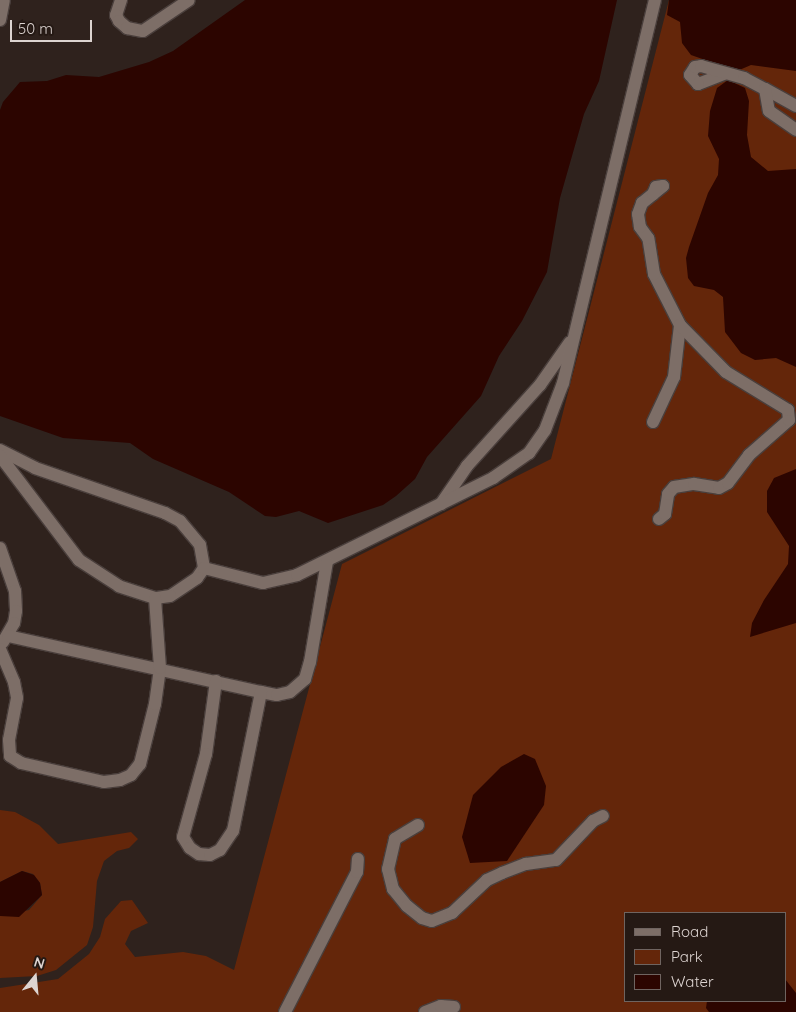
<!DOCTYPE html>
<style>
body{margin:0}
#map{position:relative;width:796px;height:1012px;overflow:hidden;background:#2f221d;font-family:Quicksand,sans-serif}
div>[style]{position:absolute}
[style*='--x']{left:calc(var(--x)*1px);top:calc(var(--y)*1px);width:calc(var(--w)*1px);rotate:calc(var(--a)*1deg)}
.green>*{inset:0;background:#64260a}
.water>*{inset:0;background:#2c0500}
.roads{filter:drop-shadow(1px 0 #4a3f3c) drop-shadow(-1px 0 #4a3f3c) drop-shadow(0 1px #4a3f3c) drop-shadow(0 -1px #4a3f3c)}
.minor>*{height:12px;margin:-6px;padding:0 6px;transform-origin:6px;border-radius:6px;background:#7d6e67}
span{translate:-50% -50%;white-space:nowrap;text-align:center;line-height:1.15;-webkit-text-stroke:4px #251914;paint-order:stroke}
.legend{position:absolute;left:624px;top:912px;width:162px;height:90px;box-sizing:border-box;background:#251914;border:1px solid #6f6460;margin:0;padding:6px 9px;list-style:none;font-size:15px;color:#ddd4d1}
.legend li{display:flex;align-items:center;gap:10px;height:25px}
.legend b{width:25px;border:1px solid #6f6460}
.north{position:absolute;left:10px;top:952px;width:50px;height:50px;-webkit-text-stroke:4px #251914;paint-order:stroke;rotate:17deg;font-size:14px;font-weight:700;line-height:20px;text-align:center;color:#ddd4d1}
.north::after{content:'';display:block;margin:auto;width:18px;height:22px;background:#ddd4d1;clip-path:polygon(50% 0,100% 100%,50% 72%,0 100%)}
.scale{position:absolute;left:10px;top:20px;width:82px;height:22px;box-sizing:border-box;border:2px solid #ddd4d1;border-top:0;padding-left:6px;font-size:15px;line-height:18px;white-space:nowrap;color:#ddd4d1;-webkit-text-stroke:4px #251914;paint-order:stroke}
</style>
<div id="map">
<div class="green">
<i style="clip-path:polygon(evenodd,669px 0,796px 0,796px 1012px,0 1012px,0 988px,58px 979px,89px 954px,100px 937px,105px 919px,121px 901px,132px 900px,148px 923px,131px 931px,125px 944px,135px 957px,183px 952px,206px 956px,234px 970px,342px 564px,551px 459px,669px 0,625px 913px,785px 913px,785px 1001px,625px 1001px,625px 913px)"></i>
<i style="clip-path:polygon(0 810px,15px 812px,39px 825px,58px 844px,131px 832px,138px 839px,129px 848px,117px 851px,104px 861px,97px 881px,93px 927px,87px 945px,56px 970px,37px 976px,0 978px,0 916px,29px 910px,42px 895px,40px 883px,33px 874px,22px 871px,0 882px)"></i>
</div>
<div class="water">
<i style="clip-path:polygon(245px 0,617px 0,599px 81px,584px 114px,560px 198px,547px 272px,522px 321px,499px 356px,481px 396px,427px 457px,415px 479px,396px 496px,383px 505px,328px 523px,299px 511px,276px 517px,265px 516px,229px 492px,153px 459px,130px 443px,63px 438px,0 416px,0 110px,3px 102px,20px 82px,47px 81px,66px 75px,99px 77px,149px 62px,173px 51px)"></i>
<i style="clip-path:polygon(669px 0,796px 0,796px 71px,751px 65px,737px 71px,691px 55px,682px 43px,680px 22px,667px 15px)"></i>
<i style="clip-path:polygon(728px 80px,745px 88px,749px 101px,747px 135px,751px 157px,768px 171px,796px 169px,796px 367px,776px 358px,755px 360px,741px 353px,725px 332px,723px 297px,714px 290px,694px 286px,688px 278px,686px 258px,689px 247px,708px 193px,718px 175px,719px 159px,708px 136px,710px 111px,717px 88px)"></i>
<i style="clip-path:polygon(796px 469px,796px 623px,750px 637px,752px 623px,764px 600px,788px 564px,789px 546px,767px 512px,767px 491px,774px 478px)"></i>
<i style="clip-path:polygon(524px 754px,535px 759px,546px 786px,544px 805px,507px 861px,470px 863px,462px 837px,473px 795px,501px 767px)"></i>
<i style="clip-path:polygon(22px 871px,34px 875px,40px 883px,42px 895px,19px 917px,0 916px,0 882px)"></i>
<i style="clip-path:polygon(785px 979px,796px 993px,796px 1012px,709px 1012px,706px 1008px,707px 1001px,785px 1001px)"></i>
</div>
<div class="roads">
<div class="minor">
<i style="--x:121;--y:0;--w:16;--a:108"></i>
<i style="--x:116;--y:15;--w:7;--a:63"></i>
<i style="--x:119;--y:21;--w:11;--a:41"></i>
<i style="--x:127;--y:28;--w:16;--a:11"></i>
<i style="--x:143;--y:31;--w:55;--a:-34"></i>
<i style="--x:0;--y:20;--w:20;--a:-79"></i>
<i style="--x:724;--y:74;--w:28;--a:159"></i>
<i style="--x:698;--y:84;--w:12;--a:-132"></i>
<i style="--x:690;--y:75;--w:9;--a:-58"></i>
<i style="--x:695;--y:67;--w:6;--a:-9"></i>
<i style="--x:701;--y:66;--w:45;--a:15.6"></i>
<i style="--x:744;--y:78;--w:24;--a:28"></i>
<i style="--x:796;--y:106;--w:35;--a:-151"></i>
<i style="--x:765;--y:89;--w:22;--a:80"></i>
<i style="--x:769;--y:111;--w:33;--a:35"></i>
<i style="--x:653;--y:422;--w:50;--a:-65"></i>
<i style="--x:674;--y:377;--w:52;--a:-83.4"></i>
<i style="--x:680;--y:325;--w:57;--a:-117"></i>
<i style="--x:654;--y:274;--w:36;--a:-99"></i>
<i style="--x:648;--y:238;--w:14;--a:-126"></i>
<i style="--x:640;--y:227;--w:13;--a:-99"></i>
<i style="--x:638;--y:214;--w:12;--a:-70"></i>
<i style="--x:642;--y:203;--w:27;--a:-39"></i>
<i style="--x:663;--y:186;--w:7;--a:172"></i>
<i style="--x:656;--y:187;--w:8;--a:113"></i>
<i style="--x:0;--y:450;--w:39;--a:27"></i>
<i style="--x:35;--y:468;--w:138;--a:19.1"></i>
<i style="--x:165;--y:513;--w:17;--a:28"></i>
<i style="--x:180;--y:521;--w:31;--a:50"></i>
<i style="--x:200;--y:545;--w:23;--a:80"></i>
<i style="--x:204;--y:568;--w:12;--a:125"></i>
<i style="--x:197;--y:578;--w:32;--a:146"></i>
<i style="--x:170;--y:596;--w:15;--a:172"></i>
<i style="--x:155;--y:598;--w:38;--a:-162"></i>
<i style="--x:119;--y:586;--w:48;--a:-147"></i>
<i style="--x:79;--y:560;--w:131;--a:-127.2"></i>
<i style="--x:441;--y:504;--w:46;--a:-55.6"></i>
<i style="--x:467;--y:466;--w:109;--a:-48"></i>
<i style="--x:540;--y:385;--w:52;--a:-55.1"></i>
<i style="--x:659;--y:519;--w:8;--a:-40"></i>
<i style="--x:665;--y:514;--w:20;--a:-81"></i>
<i style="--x:668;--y:494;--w:9;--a:-49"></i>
<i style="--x:674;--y:487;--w:20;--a:-9"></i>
<i style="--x:694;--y:484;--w:25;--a:9"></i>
<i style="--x:719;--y:488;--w:10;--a:-29"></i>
<i style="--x:728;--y:483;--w:35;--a:-53"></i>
<i style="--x:749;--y:455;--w:53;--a:-41.2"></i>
<i style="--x:789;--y:420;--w:10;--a:-96"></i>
<i style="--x:788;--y:410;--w:73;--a:-148.5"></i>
<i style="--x:726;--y:372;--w:66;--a:-134.4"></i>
<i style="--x:0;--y:548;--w:46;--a:70.8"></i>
<i style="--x:15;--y:591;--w:20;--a:87"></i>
<i style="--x:16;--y:611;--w:12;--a:99"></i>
<i style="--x:14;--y:623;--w:22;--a:120"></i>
<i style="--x:204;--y:568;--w:61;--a:14.3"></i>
<i style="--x:263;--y:583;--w:35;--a:-13"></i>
<i style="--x:297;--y:575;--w:219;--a:-26.3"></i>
<i style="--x:493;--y:478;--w:44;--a:-34.8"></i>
<i style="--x:529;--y:453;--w:28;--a:-55"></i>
<i style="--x:545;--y:430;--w:50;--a:-69"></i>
<i style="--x:563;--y:383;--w:394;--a:-76.5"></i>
<i style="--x:8;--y:636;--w:259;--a:12.5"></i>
<i style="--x:261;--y:692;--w:16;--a:11"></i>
<i style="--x:277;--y:695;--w:13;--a:-13"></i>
<i style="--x:290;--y:692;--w:20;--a:-41"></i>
<i style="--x:305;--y:679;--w:18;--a:-74"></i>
<i style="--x:310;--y:662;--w:101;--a:-80.4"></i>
<i style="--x:0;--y:649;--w:36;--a:67"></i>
<i style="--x:14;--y:682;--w:16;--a:79"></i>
<i style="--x:17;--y:698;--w:43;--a:100.8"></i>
<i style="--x:9;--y:740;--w:16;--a:86"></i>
<i style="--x:10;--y:756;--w:13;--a:32"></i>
<i style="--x:21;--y:763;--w:85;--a:12.9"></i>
<i style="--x:104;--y:782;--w:16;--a:-7"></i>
<i style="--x:120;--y:780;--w:12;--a:-24"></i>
<i style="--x:131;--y:775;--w:14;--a:-51"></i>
<i style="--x:140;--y:764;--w:62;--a:-76"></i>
<i style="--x:155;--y:704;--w:36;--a:-82"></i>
<i style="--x:160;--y:668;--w:70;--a:-94.1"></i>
<i style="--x:216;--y:681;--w:74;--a:97.8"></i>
<i style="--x:206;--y:754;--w:86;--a:105.5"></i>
<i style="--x:183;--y:837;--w:13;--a:58"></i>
<i style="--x:190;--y:848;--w:11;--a:34"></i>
<i style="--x:199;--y:854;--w:11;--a:5"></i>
<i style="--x:210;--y:855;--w:11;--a:-27"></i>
<i style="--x:220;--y:850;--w:23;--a:-56"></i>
<i style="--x:233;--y:831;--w:142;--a:-78.6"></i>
<i style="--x:418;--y:825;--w:27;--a:149"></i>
<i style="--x:395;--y:839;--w:31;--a:103"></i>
<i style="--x:388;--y:869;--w:21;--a:76"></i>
<i style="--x:393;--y:889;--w:22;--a:51"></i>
<i style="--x:407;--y:906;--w:19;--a:39"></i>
<i style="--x:422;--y:918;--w:10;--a:17"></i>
<i style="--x:432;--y:921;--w:22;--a:-22"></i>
<i style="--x:452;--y:913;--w:48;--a:-43.3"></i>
<i style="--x:487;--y:880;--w:17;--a:-25"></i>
<i style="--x:502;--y:873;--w:26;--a:-21"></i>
<i style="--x:526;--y:864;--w:30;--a:-8"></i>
<i style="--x:556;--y:860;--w:54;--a:-46.5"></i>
<i style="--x:593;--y:821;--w:11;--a:-27"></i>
<i style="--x:285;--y:1012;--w:157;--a:-62.8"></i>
<i style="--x:357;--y:872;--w:13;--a:-86"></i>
<i style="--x:425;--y:1012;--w:17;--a:-21"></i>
<i style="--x:441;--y:1006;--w:13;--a:4"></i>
</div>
</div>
<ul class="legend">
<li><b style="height:6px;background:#7d6e67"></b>Road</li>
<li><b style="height:14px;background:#64260a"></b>Park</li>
<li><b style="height:14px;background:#2c0500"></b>Water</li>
</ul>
<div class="north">N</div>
<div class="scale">50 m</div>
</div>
